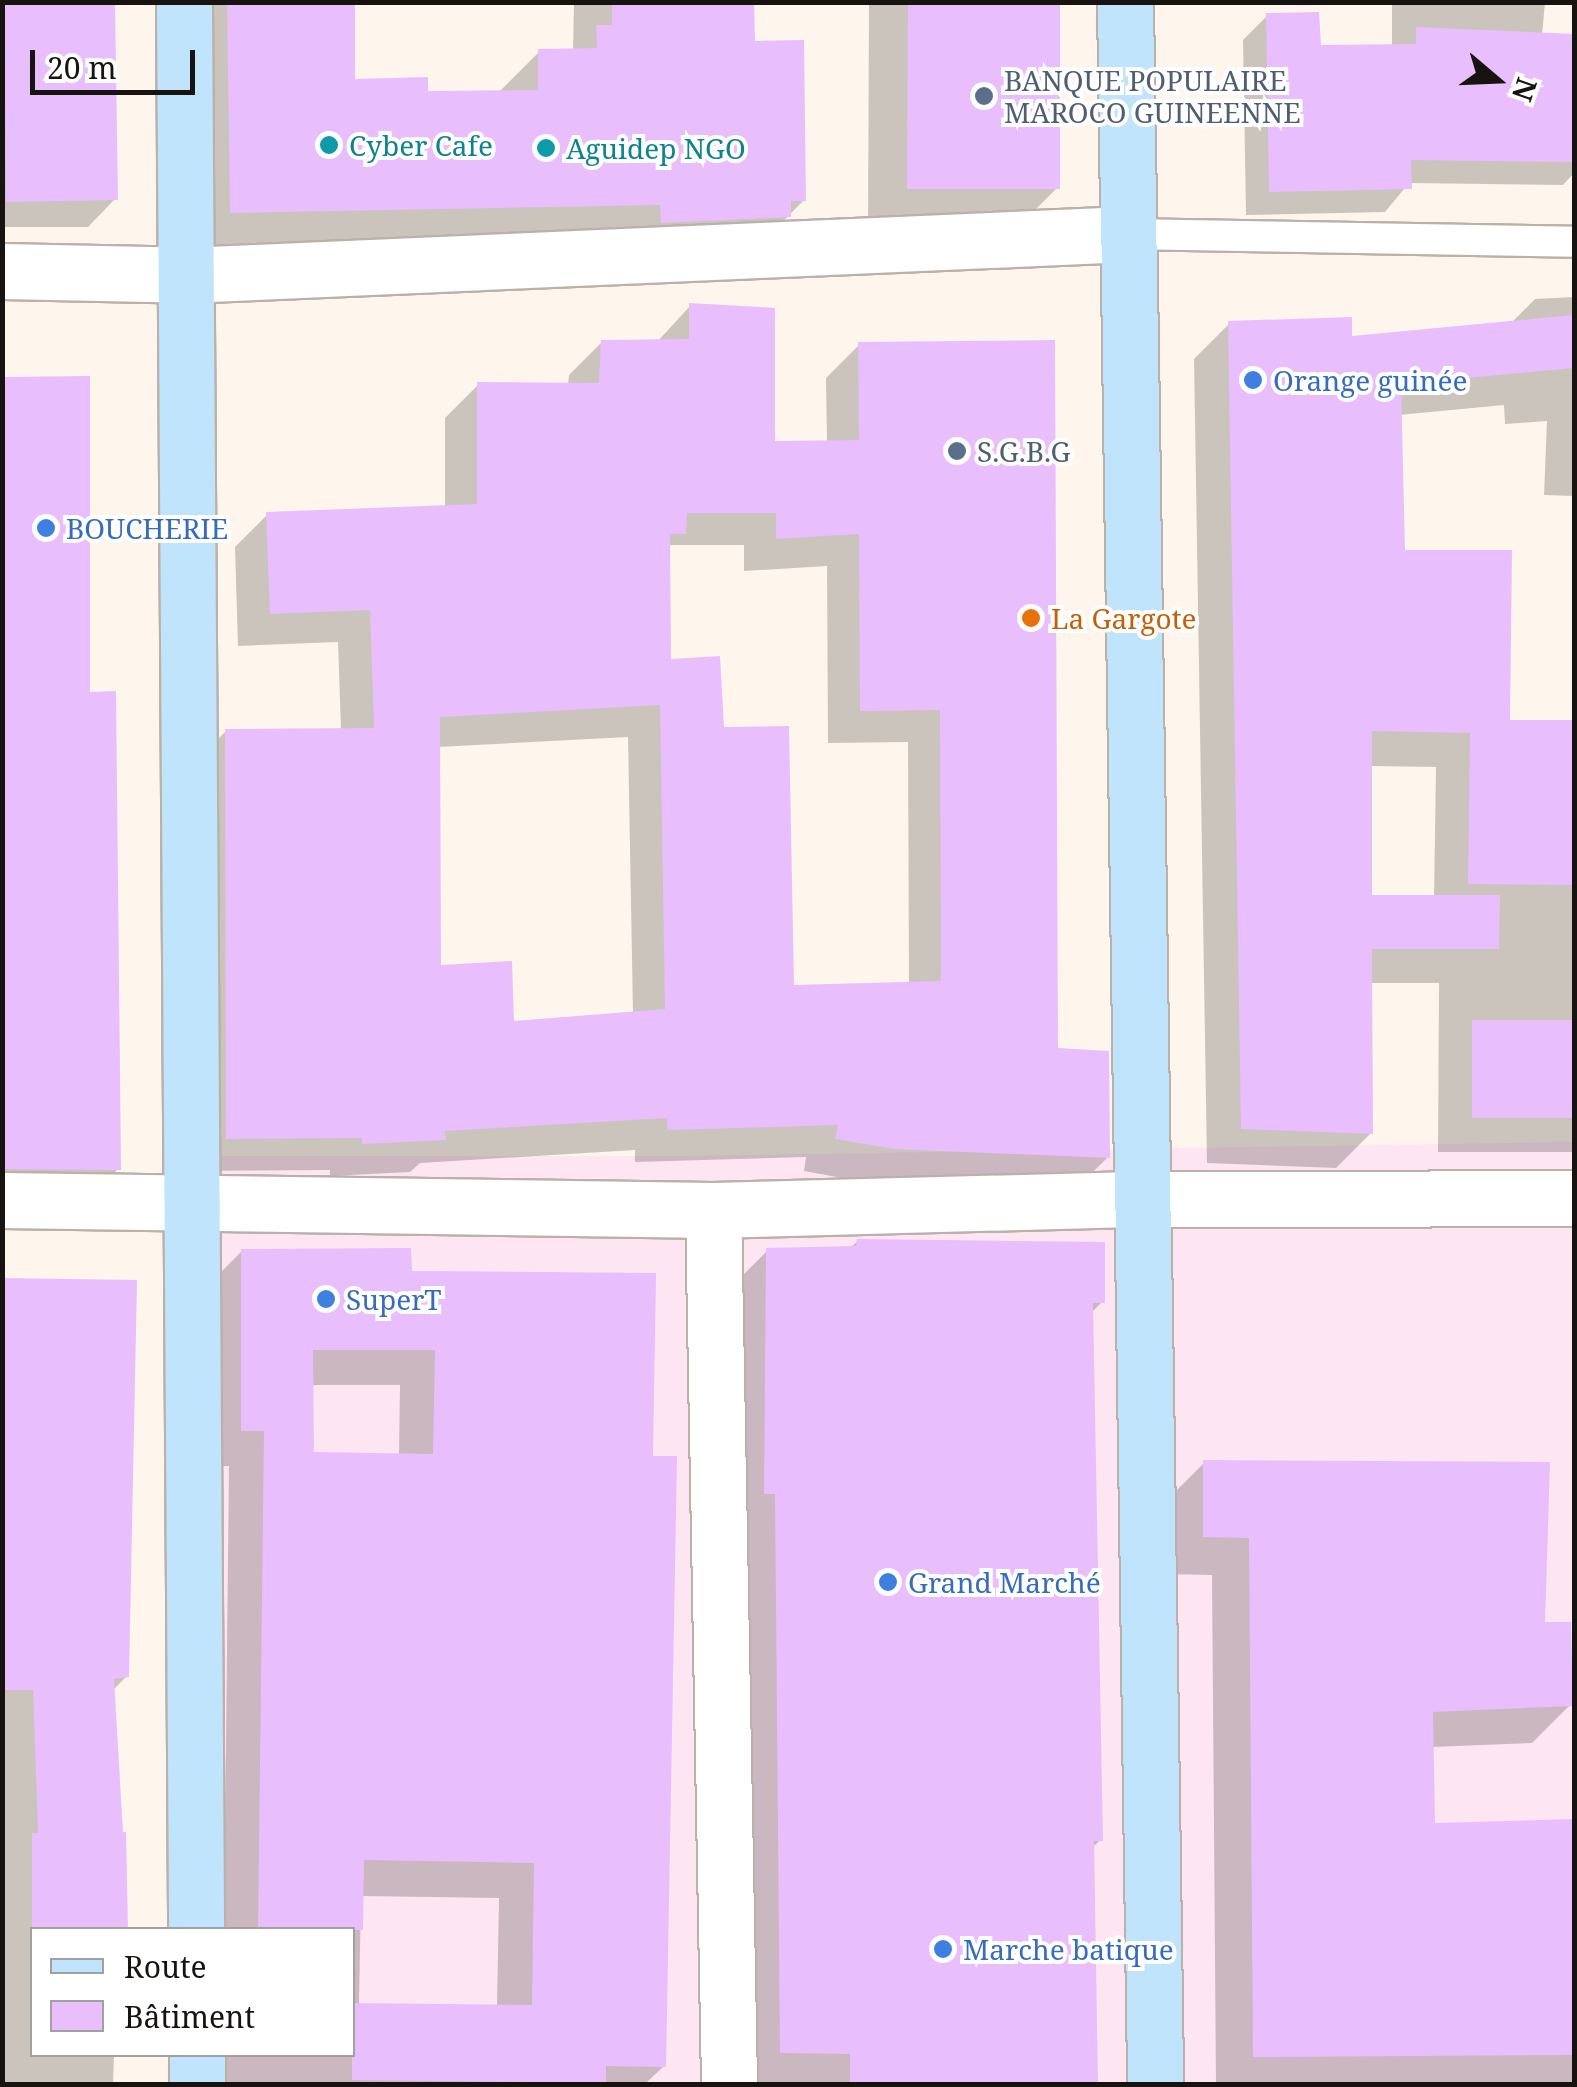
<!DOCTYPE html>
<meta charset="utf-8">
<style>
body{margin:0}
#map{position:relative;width:1577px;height:2087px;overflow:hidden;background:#fef5ed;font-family:"Noto Serif",serif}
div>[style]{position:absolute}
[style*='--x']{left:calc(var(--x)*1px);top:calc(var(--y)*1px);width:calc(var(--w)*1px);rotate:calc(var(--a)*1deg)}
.commercial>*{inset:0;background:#fde5f1}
.shadow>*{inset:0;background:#0003}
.building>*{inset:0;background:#e8befc}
.roads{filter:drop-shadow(2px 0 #b9b1aa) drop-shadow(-2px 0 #b9b1aa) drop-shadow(0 2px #b9b1aa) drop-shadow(0 -2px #b9b1aa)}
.service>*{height:30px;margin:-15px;padding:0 15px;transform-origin:15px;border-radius:15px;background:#fff}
.minor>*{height:55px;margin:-27.5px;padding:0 27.5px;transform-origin:27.5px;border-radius:27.5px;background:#fff}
.tertiary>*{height:55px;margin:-27.5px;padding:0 27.5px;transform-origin:27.5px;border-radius:27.5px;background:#fff}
.secondary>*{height:55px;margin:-27.5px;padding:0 27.5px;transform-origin:27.5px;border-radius:27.5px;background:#bfe4fb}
.dots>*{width:28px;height:28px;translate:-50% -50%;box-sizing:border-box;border:5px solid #fff;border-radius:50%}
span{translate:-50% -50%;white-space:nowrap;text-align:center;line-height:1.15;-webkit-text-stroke:8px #fff;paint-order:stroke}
.service-label{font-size:28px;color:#4e5e75}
.left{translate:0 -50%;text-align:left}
.culture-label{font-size:28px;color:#0d838f}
.shop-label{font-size:28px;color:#366cbe}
.food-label{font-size:28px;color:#c56008}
.frame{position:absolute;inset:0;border:5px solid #161310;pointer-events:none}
.legend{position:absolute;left:30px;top:1927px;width:325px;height:130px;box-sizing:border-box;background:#fff;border:2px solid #a2a19f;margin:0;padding:12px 18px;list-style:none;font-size:30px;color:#161310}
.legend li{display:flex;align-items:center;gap:20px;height:50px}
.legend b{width:50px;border:2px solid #a2a19f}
.north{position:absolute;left:1447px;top:30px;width:100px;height:100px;-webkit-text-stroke:8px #fff;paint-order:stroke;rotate:109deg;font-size:28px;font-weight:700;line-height:40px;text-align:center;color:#161310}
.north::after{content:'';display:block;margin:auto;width:35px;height:45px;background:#161310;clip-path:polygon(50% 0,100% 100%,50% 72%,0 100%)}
.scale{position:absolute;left:30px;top:50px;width:165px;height:45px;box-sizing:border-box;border:5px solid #161310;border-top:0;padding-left:12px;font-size:30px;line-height:35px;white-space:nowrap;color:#161310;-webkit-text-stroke:8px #fff;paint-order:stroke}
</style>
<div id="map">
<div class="commercial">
<i style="clip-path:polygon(1574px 1142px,1574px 2084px,214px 2084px,213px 2055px,352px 2054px,352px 1930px,210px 1929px,191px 1156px,683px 1156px)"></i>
</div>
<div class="shadow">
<i style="clip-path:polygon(2px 2px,112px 2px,115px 199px,88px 227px,2px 227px)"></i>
<i style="clip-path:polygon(187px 2px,352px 2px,353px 82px,425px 94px,498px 93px,539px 52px,573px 51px,574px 2px,752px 2px,752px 43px,804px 200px,748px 257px,191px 252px)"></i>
<i style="clip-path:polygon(869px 2px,1057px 2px,1057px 188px,1017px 228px,868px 228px)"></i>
<i style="clip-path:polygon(1392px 2px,1545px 2px,1542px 35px,1574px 36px,1574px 173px,1563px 185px,1409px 183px,1385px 212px,1246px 215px,1243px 40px,1267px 16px,1318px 48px,1392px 50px)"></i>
<i style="clip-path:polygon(evenodd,1574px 297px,1574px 496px,1544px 495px,1547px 421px,1505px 424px,1504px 405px,1399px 415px,1402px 552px,1508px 722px,1574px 723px,1574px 1152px,1438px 1152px,1439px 983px,1370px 983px,1371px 1133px,1336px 1168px,1207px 1163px,1194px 359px,1229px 324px,1349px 338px,1511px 323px,1535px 299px,1574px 297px,1369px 766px,1436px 767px,1434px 898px,1370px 897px,1369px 766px)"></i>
<i style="clip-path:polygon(evenodd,690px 306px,773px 443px,827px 442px,826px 378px,859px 345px,1055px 1050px,1108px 1157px,1075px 1190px,859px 1181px,804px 1171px,806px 1157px,635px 1162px,635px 1150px,420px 1163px,410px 1172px,330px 1176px,330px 1170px,194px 1171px,193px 764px,226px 731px,341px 730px,338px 642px,238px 646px,235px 547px,268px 514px,445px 507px,445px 418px,478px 385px,568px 385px,569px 375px,602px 342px,657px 342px,690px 306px,671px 545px,744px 545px,744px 571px,827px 566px,828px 743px,908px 742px,909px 984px,792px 987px,722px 730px,669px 662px,667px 549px,671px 545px,690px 306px,628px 737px,633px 1014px,512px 1024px,439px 968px,438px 747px,628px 737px)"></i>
<i style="clip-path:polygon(2px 379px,88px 694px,118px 1169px,83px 1204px,2px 1203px)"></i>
<i style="clip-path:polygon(858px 1241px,1102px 1302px,1091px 1313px,1100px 1840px,1091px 1849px,1095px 2084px,746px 2084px,733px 1285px,768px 1250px,850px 1248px)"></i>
<i style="clip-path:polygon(evenodd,242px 1251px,409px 1273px,651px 1459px,664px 2066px,645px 2084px,222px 2084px,222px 2054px,352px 2054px,352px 1930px,224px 1930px,229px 1466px,206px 1466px,206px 1287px,242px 1251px,311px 1385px,400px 1385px,399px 1456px,311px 1455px,311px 1385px,242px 1251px,361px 1896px,499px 1898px,497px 2007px,359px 2005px,361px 1896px)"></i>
<i style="clip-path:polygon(2px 1284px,127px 1676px,113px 1690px,125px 1928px,32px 1930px,32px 2054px,114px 2054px,113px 2084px,2px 2084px)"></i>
<i style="clip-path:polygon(1204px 1463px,1542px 1625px,1570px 1705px,1532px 1743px,1431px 1747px,1433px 1825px,1574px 1821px,1574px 2084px,1216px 2084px,1212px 1575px,1165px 1574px,1166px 1501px)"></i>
</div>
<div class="building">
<i style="clip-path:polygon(4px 2px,115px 2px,118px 200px,6px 202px)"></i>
<i style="clip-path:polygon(227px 2px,355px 2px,355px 79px,428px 77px,428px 91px,538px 90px,538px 49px,597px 48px,596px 25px,612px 25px,612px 2px,754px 2px,755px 41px,804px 40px,806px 201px,791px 201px,791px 217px,661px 223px,660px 205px,230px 213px)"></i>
<i style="clip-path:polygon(908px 2px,1060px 2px,1060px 189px,907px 189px)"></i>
<i style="clip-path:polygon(1319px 12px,1321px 45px,1416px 44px,1416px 27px,1574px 34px,1574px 162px,1411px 160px,1412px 189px,1269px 192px,1266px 13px)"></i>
<i style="clip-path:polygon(evenodd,689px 303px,775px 308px,775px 441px,859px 440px,858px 342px,1055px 340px,1058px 1048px,1109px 1051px,1110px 1158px,894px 1149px,835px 1139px,838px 1125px,667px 1130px,667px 1118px,445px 1131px,446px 1140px,362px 1144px,362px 1138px,226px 1139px,225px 729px,374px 728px,370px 610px,270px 614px,266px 512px,477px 504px,477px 382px,599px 383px,601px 340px,689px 339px,689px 303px,687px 513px,776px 513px,776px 539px,859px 534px,860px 711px,940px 710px,941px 981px,794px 985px,789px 726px,724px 727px,720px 656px,671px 659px,670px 534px,686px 534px,687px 513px,689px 303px,660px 705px,665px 1009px,514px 1021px,512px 961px,441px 965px,440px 717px,660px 705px)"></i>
<i style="clip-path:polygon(1574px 315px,1574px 368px,1401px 384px,1405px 550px,1512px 550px,1510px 720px,1574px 720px,1574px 885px,1468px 884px,1470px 733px,1372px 731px,1372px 895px,1500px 895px,1499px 949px,1372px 949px,1373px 1134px,1241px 1129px,1228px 321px,1352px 317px,1352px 336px)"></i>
<i style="clip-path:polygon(90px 376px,90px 692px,116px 691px,121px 1170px,2px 1169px,2px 377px)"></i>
<i style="clip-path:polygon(1472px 1020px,1574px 1020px,1574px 1118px,1472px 1118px)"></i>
<i style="clip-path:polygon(857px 1239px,1105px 1242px,1105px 1303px,1093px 1303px,1103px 1841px,1094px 1841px,1098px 2084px,850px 2084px,850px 2054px,780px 2053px,775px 1494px,764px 1494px,766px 1248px,856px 1246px)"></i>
<i style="clip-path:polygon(evenodd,411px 1248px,412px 1271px,656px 1273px,653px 1456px,677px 1456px,666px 2067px,606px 2066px,606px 2083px,352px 2080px,352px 2003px,532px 2005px,534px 1863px,364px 1860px,363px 1930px,258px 1930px,264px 1431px,241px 1431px,241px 1249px,411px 1248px,313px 1350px,435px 1350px,433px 1454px,314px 1452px,313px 1350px)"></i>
<i style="clip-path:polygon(2px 1278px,137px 1280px,129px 1677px,114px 1679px,123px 1832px,126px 1832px,128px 1929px,32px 1930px,32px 1833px,38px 1833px,33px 1690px,2px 1690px)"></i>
<i style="clip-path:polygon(1203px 1460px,1550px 1462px,1545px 1622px,1571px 1622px,1573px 1706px,1433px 1712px,1435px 1823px,1574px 1819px,1574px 2055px,1253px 2057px,1249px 1538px,1203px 1537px)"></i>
</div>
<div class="roads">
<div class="service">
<i style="--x:1127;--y:234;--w:447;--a:1"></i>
</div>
<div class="minor">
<i style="--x:2;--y:271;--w:184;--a:1.2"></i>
<i style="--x:186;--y:275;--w:942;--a:-2.49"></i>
<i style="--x:1143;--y:1199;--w:431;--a:-0.1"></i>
<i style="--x:713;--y:1210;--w:874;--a:88.95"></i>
</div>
<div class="tertiary">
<i style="--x:2;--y:1200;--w:711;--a:0.81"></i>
<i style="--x:713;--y:1210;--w:430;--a:-1.5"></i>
</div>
<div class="secondary">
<i style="--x:184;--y:2;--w:1928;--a:89.64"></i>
<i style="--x:1125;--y:2;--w:2082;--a:89.17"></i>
<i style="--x:197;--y:2054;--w:30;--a:90"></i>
</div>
</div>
<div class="dots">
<i style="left:984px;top:96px;background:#5c6f8a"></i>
<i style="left:329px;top:145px;background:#0f9aa8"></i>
<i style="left:546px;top:148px;background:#0f9aa8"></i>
<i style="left:1253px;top:380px;background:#3f7fe0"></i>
<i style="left:957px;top:451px;background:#5c6f8a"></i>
<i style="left:46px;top:528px;background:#3f7fe0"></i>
<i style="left:1031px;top:618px;background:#e8710a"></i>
<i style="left:326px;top:1299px;background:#3f7fe0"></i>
<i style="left:888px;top:1582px;background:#3f7fe0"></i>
<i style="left:943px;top:1949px;background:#3f7fe0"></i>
</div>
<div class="service-label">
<span class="left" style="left:1004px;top:96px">BANQUE POPULAIRE<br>MAROCO GUINEENNE</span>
<span class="left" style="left:977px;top:451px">S.G.B.G</span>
</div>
<div class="culture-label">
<span class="left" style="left:349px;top:145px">Cyber Cafe</span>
<span class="left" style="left:566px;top:148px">Aguidep NGO</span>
</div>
<div class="shop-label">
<span class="left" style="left:1273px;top:380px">Orange guinée</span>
<span class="left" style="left:66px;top:528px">BOUCHERIE</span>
<span class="left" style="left:346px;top:1299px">SuperT</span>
<span class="left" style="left:908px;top:1582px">Grand Marché</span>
<span class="left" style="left:963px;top:1949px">Marche batique</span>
</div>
<div class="food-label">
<span class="left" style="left:1051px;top:618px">La Gargote</span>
</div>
<div class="frame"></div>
<ul class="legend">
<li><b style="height:12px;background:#bfe4fb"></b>Route</li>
<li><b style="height:28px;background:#e8befc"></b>Bâtiment</li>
</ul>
<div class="north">N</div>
<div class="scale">20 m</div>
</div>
